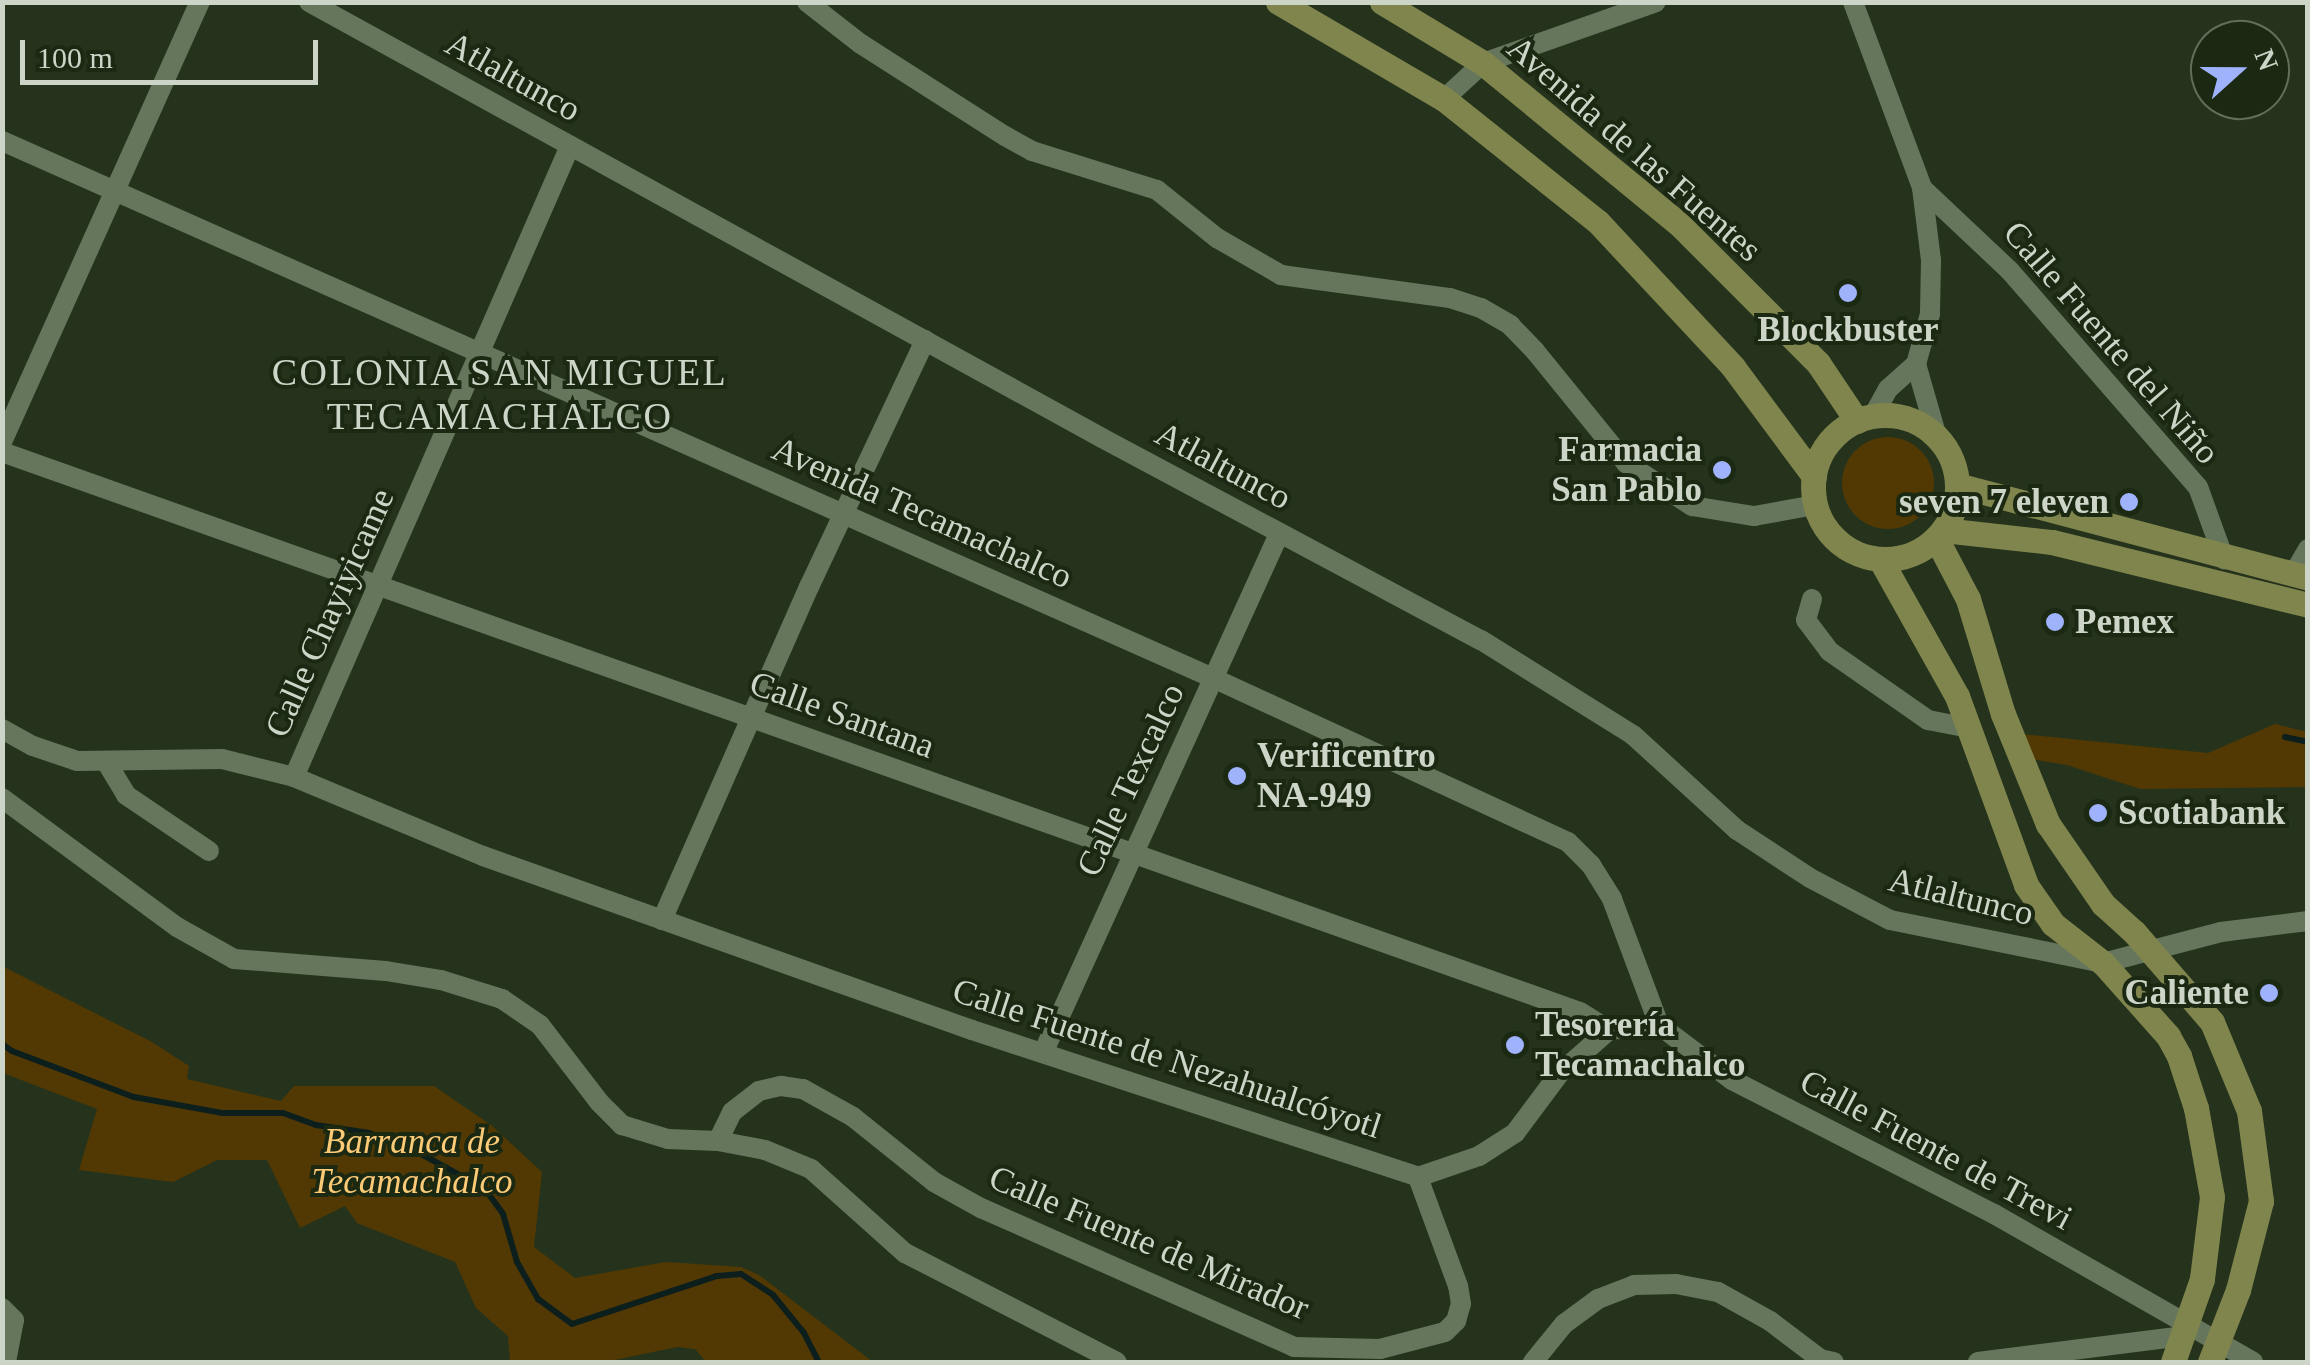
<!DOCTYPE html>
<meta charset="utf-8">
<style>
body{margin:0}
#map{position:relative;width:2310px;height:1365px;overflow:hidden;background:#25331c;font-family:Georgia,serif}
div>[style]{position:absolute}
[style*='--x']{left:calc(var(--x)*1px);top:calc(var(--y)*1px);width:calc(var(--w)*1px);rotate:calc(var(--a)*1deg)}
.green>*{inset:0;background:#523904}
.round{border-radius:50%}
.stream>*{height:6px;margin:-3px;padding:0 3px;transform-origin:3px;border-radius:3px;background:#0d1f1d}
.minor>*{height:20px;margin:-10px;padding:0 10px;transform-origin:10px;border-radius:10px;background:#66765c}
.major>*{height:25px;margin:-12.5px;padding:0 12.5px;transform-origin:12.5px;border-radius:12.5px;background:#80854e}
.major>.ring{margin:-12.5px;padding:0;box-sizing:content-box;background:none;border:25px solid #80854e;border-radius:50%}
.dots>*{width:28px;height:28px;translate:-50% -50%;box-sizing:border-box;border:5px solid #1b2913;border-radius:50%}
span{translate:-50% -50%;white-space:nowrap;text-align:center;line-height:1.15;-webkit-text-stroke:8px #1b2913;paint-order:stroke}
.street-label{font-size:35px;color:#ccd5c7}
.poi-label{font-size:35px;color:#ccd5c7;font-weight:700}
.right{translate:-100% -50%;text-align:right}
.left{translate:0 -50%;text-align:left}
.park-label{font-size:35px;color:#fdcb77;font-style:italic}
.neighbourhood-label{font-size:38px;color:#ccd5c7;letter-spacing:2.5px}
.frame{position:absolute;inset:0;border:5px solid #ccd5c7;pointer-events:none}
.north{position:absolute;left:2190px;top:20px;width:100px;height:100px;box-sizing:border-box;background:#1b2913;border:2px solid #626e5b;border-radius:50%;rotate:69deg;font-size:28px;font-weight:700;line-height:40px;text-align:center;color:#ccd5c7}
.north::after{content:'';display:block;margin:auto;width:35px;height:45px;background:#9fb3fd;clip-path:polygon(50% 0,100% 100%,50% 72%,0 100%)}
.scale{position:absolute;left:20px;top:40px;width:298px;height:45px;box-sizing:border-box;border:5px solid #ccd5c7;border-top:0;padding-left:12px;font-size:30px;line-height:35px;white-space:nowrap;color:#ccd5c7;-webkit-text-stroke:8px #1b2913;paint-order:stroke}
</style>
<div id="map">
<div class="green">
<i class="round" style="left:1842px;top:437px;width:92px;height:92px"></i>
<i style="clip-path:polygon(2275px 724px,2307px 732px,2307px 787px,2140px 789px,2067px 765px,2025px 758px,2021px 734px,2208px 753px)"></i>
<i style="clip-path:polygon(2px 966px,152px 1042px,189px 1066px,187px 1079px,281px 1101px,294px 1086px,434px 1086px,491px 1125px,542px 1172px,534px 1247px,575px 1278px,666px 1262px,741px 1267px,759px 1275px,873px 1362px,706px 1362px,695px 1349px,677px 1347px,605px 1362px,510px 1362px,508px 1336px,476px 1308px,455px 1262px,357px 1223px,345px 1206px,300px 1228px,267px 1160px,217px 1160px,173px 1182px,79px 1170px,97px 1109px,3px 1073px)"></i>
</div>
<div class="stream">
<i style="--x:2285;--y:737;--w:24;--a:12"></i>
<i style="--x:2;--y:1044;--w:12;--a:35"></i>
<i style="--x:12;--y:1051;--w:130;--a:20.7"></i>
<i style="--x:134;--y:1097;--w:89;--a:10.3"></i>
<i style="--x:222;--y:1113;--w:61;--a:0"></i>
<i style="--x:283;--y:1113;--w:35;--a:20"></i>
<i style="--x:316;--y:1125;--w:54;--a:8.6"></i>
<i style="--x:369;--y:1133;--w:46;--a:20.4"></i>
<i style="--x:412;--y:1149;--w:83;--a:28.7"></i>
<i style="--x:485;--y:1189;--w:31;--a:54"></i>
<i style="--x:503;--y:1214;--w:50;--a:73.7"></i>
<i style="--x:517;--y:1262;--w:43;--a:60.4"></i>
<i style="--x:538;--y:1299;--w:42;--a:36.3"></i>
<i style="--x:572;--y:1324;--w:153;--a:-18.3"></i>
<i style="--x:717;--y:1276;--w:24;--a:-5"></i>
<i style="--x:741;--y:1274;--w:38;--a:33"></i>
<i style="--x:773;--y:1295;--w:49;--a:50.8"></i>
<i style="--x:804;--y:1333;--w:33;--a:63"></i>
</div>
<div class="minor">
<i style="--x:309;--y:2;--w:905;--a:28.8"></i>
<i style="--x:1102;--y:438;--w:429;--a:28.1"></i>
<i style="--x:1481;--y:640;--w:179;--a:32"></i>
<i style="--x:1633;--y:735;--w:141;--a:42.4"></i>
<i style="--x:1737;--y:830;--w:87;--a:33.3"></i>
<i style="--x:1810;--y:878;--w:90;--a:27.7"></i>
<i style="--x:1890;--y:920;--w:217;--a:11.4"></i>
<i style="--x:2103;--y:963;--w:122;--a:-14.7"></i>
<i style="--x:2221;--y:932;--w:88;--a:-7.2"></i>
<i style="--x:807;--y:2;--w:68;--a:37.9"></i>
<i style="--x:861;--y:44;--w:171;--a:32.6"></i>
<i style="--x:1005;--y:136;--w:31;--a:29"></i>
<i style="--x:1032;--y:151;--w:131;--a:17.3"></i>
<i style="--x:1157;--y:190;--w:77;--a:38.7"></i>
<i style="--x:1217;--y:238;--w:74;--a:30"></i>
<i style="--x:1281;--y:275;--w:171;--a:7.8"></i>
<i style="--x:1450;--y:298;--w:33;--a:18"></i>
<i style="--x:1481;--y:308;--w:34;--a:30"></i>
<i style="--x:1510;--y:325;--w:36;--a:46"></i>
<i style="--x:1535;--y:351;--w:144;--a:50.9"></i>
<i style="--x:1626;--y:463;--w:79;--a:33.1"></i>
<i style="--x:1692;--y:506;--w:63;--a:9.2"></i>
<i style="--x:1754;--y:516;--w:62;--a:-10.2"></i>
<i style="--x:1853;--y:2;--w:198;--a:69.6"></i>
<i style="--x:1922;--y:188;--w:73;--a:82.9"></i>
<i style="--x:1931;--y:260;--w:54;--a:91.1"></i>
<i style="--x:1930;--y:314;--w:52;--a:105.6"></i>
<i style="--x:1916;--y:364;--w:76;--a:74"></i>
<i style="--x:1444;--y:99;--w:53;--a:-42.7"></i>
<i style="--x:1483;--y:63;--w:183;--a:-19.4"></i>
<i style="--x:2;--y:141;--w:1325;--a:23.91"></i>
<i style="--x:1213;--y:678;--w:391;--a:24.8"></i>
<i style="--x:1568;--y:842;--w:33;--a:45"></i>
<i style="--x:1591;--y:865;--w:40;--a:58"></i>
<i style="--x:1612;--y:899;--w:134;--a:69.5"></i>
<i style="--x:1922;--y:188;--w:121;--a:43.3"></i>
<i style="--x:2010;--y:271;--w:286;--a:49"></i>
<i style="--x:2198;--y:487;--w:77;--a:70.1"></i>
<i style="--x:1873;--y:416;--w:31;--a:-61"></i>
<i style="--x:1888;--y:389;--w:38;--a:-42"></i>
<i style="--x:2;--y:442;--w:482;--a:-65.8"></i>
<i style="--x:2;--y:452;--w:1674;--a:19.54"></i>
<i style="--x:1580;--y:1012;--w:34;--a:32"></i>
<i style="--x:1609;--y:1030;--w:50;--a:-5.7"></i>
<i style="--x:2293;--y:575;--w:30;--a:-60"></i>
<i style="--x:1812;--y:599;--w:22;--a:106"></i>
<i style="--x:1806;--y:620;--w:39;--a:53"></i>
<i style="--x:1829;--y:651;--w:121;--a:34.9"></i>
<i style="--x:1928;--y:720;--w:42;--a:11"></i>
<i style="--x:2;--y:729;--w:35;--a:29"></i>
<i style="--x:33;--y:746;--w:46;--a:18.8"></i>
<i style="--x:77;--y:761;--w:145;--a:-0.8"></i>
<i style="--x:222;--y:759;--w:74;--a:14"></i>
<i style="--x:294;--y:777;--w:205;--a:22.7"></i>
<i style="--x:483;--y:856;--w:519;--a:19.59"></i>
<i style="--x:972;--y:1030;--w:470;--a:18.2"></i>
<i style="--x:1418;--y:1177;--w:65;--a:-19"></i>
<i style="--x:1479;--y:1156;--w:43;--a:-32.6"></i>
<i style="--x:1515;--y:1133;--w:74;--a:-53.3"></i>
<i style="--x:1559;--y:1074;--w:67;--a:-41.3"></i>
<i style="--x:107;--y:763;--w:37;--a:59"></i>
<i style="--x:126;--y:795;--w:100;--a:34"></i>
<i style="--x:294;--y:777;--w:689;--a:-66.38"></i>
<i style="--x:2;--y:798;--w:217;--a:36.4"></i>
<i style="--x:177;--y:927;--w:65;--a:29.3"></i>
<i style="--x:234;--y:959;--w:152;--a:4.5"></i>
<i style="--x:386;--y:971;--w:56;--a:9.3"></i>
<i style="--x:441;--y:980;--w:64;--a:17.3"></i>
<i style="--x:502;--y:999;--w:46;--a:34.4"></i>
<i style="--x:540;--y:1025;--w:97;--a:52.5"></i>
<i style="--x:599;--y:1102;--w:33;--a:45"></i>
<i style="--x:622;--y:1125;--w:48;--a:16.9"></i>
<i style="--x:668;--y:1139;--w:50;--a:2.3"></i>
<i style="--x:718;--y:1141;--w:48;--a:10.8"></i>
<i style="--x:765;--y:1150;--w:50;--a:22.4"></i>
<i style="--x:811;--y:1169;--w:126;--a:41.8"></i>
<i style="--x:905;--y:1253;--w:238;--a:27.2"></i>
<i style="--x:662;--y:920;--w:364;--a:-66.2"></i>
<i style="--x:809;--y:587;--w:273;--a:-64.8"></i>
<i style="--x:1659;--y:1025;--w:91;--a:37"></i>
<i style="--x:1732;--y:1080;--w:294;--a:27.1"></i>
<i style="--x:1994;--y:1214;--w:298;--a:29.7"></i>
<i style="--x:1043;--y:1053;--w:570;--a:-65.55"></i>
<i style="--x:718;--y:1141;--w:32;--a:-64"></i>
<i style="--x:732;--y:1112;--w:34;--a:-38"></i>
<i style="--x:759;--y:1091;--w:23;--a:-13"></i>
<i style="--x:781;--y:1086;--w:22;--a:8"></i>
<i style="--x:803;--y:1089;--w:57;--a:29.2"></i>
<i style="--x:853;--y:1117;--w:104;--a:38.7"></i>
<i style="--x:934;--y:1182;--w:54;--a:29"></i>
<i style="--x:981;--y:1208;--w:342;--a:23.9"></i>
<i style="--x:1294;--y:1347;--w:86;--a:1.3"></i>
<i style="--x:1380;--y:1349;--w:67;--a:-14.7"></i>
<i style="--x:1445;--y:1332;--w:16;--a:-45"></i>
<i style="--x:1456;--y:1321;--w:18;--a:-74"></i>
<i style="--x:1461;--y:1304;--w:18;--a:-99"></i>
<i style="--x:1458;--y:1286;--w:116;--a:-110.2"></i>
<i style="--x:2;--y:1308;--w:17;--a:45"></i>
<i style="--x:14;--y:1320;--w:43;--a:100.8"></i>
<i style="--x:1533;--y:1362;--w:49;--a:-50.8"></i>
<i style="--x:1564;--y:1324;--w:42;--a:-36.3"></i>
<i style="--x:1598;--y:1299;--w:39;--a:-21"></i>
<i style="--x:1634;--y:1285;--w:42;--a:-1.4"></i>
<i style="--x:1676;--y:1284;--w:43;--a:10.8"></i>
<i style="--x:1718;--y:1292;--w:60;--a:29.1"></i>
<i style="--x:1770;--y:1321;--w:63;--a:37.2"></i>
<i style="--x:1820;--y:1359;--w:14;--a:12"></i>
<i style="--x:1978;--y:1362;--w:208;--a:-7.2"></i>
</div>
<div class="major">
<i style="--x:1278;--y:2;--w:192;--a:30.3"></i>
<i style="--x:1444;--y:99;--w:197;--a:38.6"></i>
<i style="--x:1598;--y:222;--w:198;--a:47"></i>
<i style="--x:1733;--y:367;--w:136;--a:53.4"></i>
<i style="--x:1382;--y:2;--w:118;--a:31.1"></i>
<i style="--x:1483;--y:63;--w:254;--a:39.4"></i>
<i style="--x:1679;--y:224;--w:197;--a:45"></i>
<i style="--x:1818;--y:363;--w:70;--a:56.1"></i>
<i class="ring" style="left:1813px;top:415px;width:119px;height:119px"></i>
<i style="--x:1957;--y:485;--w:363;--a:14.8"></i>
<i style="--x:1943;--y:530;--w:110;--a:6.3"></i>
<i style="--x:2052;--y:542;--w:264;--a:13.8"></i>
<i style="--x:1936;--y:538;--w:69;--a:62.3"></i>
<i style="--x:1968;--y:599;--w:120;--a:73.1"></i>
<i style="--x:2003;--y:714;--w:119;--a:67.8"></i>
<i style="--x:2048;--y:824;--w:97;--a:55.5"></i>
<i style="--x:2103;--y:904;--w:42;--a:42.1"></i>
<i style="--x:2134;--y:932;--w:119;--a:49.1"></i>
<i style="--x:2212;--y:1022;--w:96;--a:67.4"></i>
<i style="--x:2249;--y:1111;--w:91;--a:82.4"></i>
<i style="--x:2261;--y:1201;--w:92;--a:104.5"></i>
<i style="--x:2238;--y:1290;--w:77;--a:111.3"></i>
<i style="--x:1880;--y:559;--w:157;--a:60.7"></i>
<i style="--x:1957;--y:696;--w:201;--a:69.9"></i>
<i style="--x:2026;--y:885;--w:47;--a:55.3"></i>
<i style="--x:2053;--y:924;--w:63;--a:38"></i>
<i style="--x:2103;--y:963;--w:98;--a:48.3"></i>
<i style="--x:2168;--y:1036;--w:23;--a:61"></i>
<i style="--x:2179;--y:1056;--w:55;--a:71.9"></i>
<i style="--x:2196;--y:1108;--w:90;--a:79.8"></i>
<i style="--x:2212;--y:1197;--w:83;--a:97"></i>
<i style="--x:2202;--y:1279;--w:88;--a:109.3"></i>
</div>
<div class="dots">
<i style="left:1848px;top:293px;background:#9fb3fd"></i>
<i style="left:1722px;top:470px;background:#9fb3fd"></i>
<i style="left:2129px;top:502px;background:#9fb3fd"></i>
<i style="left:2055px;top:622px;background:#9fb3fd"></i>
<i style="left:1237px;top:776px;background:#9fb3fd"></i>
<i style="left:2098px;top:813px;background:#9fb3fd"></i>
<i style="left:2269px;top:993px;background:#9fb3fd"></i>
<i style="left:1515px;top:1045px;background:#9fb3fd"></i>
</div>
<div class="street-label">
<span style="left:513px;top:77px;rotate:29deg">Atlaltunco</span>
<span style="left:1634px;top:149px;rotate:41deg">Avenida de las Fuentes</span>
<span style="left:2111px;top:343px;rotate:49deg">Calle Fuente del Niño</span>
<span style="left:1223px;top:466px;rotate:28deg">Atlaltunco</span>
<span style="left:922px;top:513px;rotate:24deg">Avenida Tecamachalco</span>
<span style="left:330px;top:613px;rotate:-66deg">Calle Chayiyicame</span>
<span style="left:842px;top:715px;rotate:20deg">Calle Santana</span>
<span style="left:1131px;top:780px;rotate:-65deg">Calle Texcalco</span>
<span style="left:1961px;top:897px;rotate:14deg">Atlaltunco</span>
<span style="left:1167px;top:1059px;rotate:18deg">Calle Fuente de Nezahualcóyotl</span>
<span style="left:1936px;top:1150px;rotate:28deg">Calle Fuente de Trevi</span>
<span style="left:1149px;top:1243px;rotate:23deg">Calle Fuente de Mirador</span>
</div>
<div class="poi-label">
<span style="left:1848px;top:330px">Blockbuster</span>
<span class="right" style="left:1702px;top:470px">Farmacia<br>San Pablo</span>
<span class="right" style="left:2109px;top:502px">seven 7 eleven</span>
<span class="left" style="left:2075px;top:622px">Pemex</span>
<span class="left" style="left:1257px;top:776px">Verificentro<br>NA-949</span>
<span class="left" style="left:2118px;top:813px">Scotiabank</span>
<span class="right" style="left:2249px;top:993px">Caliente</span>
<span class="left" style="left:1535px;top:1045px">Tesorería<br>Tecamachalco</span>
</div>
<div class="park-label">
<span style="left:412px;top:1162px">Barranca de<br>Tecamachalco</span>
</div>
<div class="neighbourhood-label">
<span style="left:500px;top:395px">COLONIA SAN MIGUEL<br>TECAMACHALCO</span>
</div>
<div class="frame"></div>
<div class="north">N</div>
<div class="scale">100 m</div>
</div>
